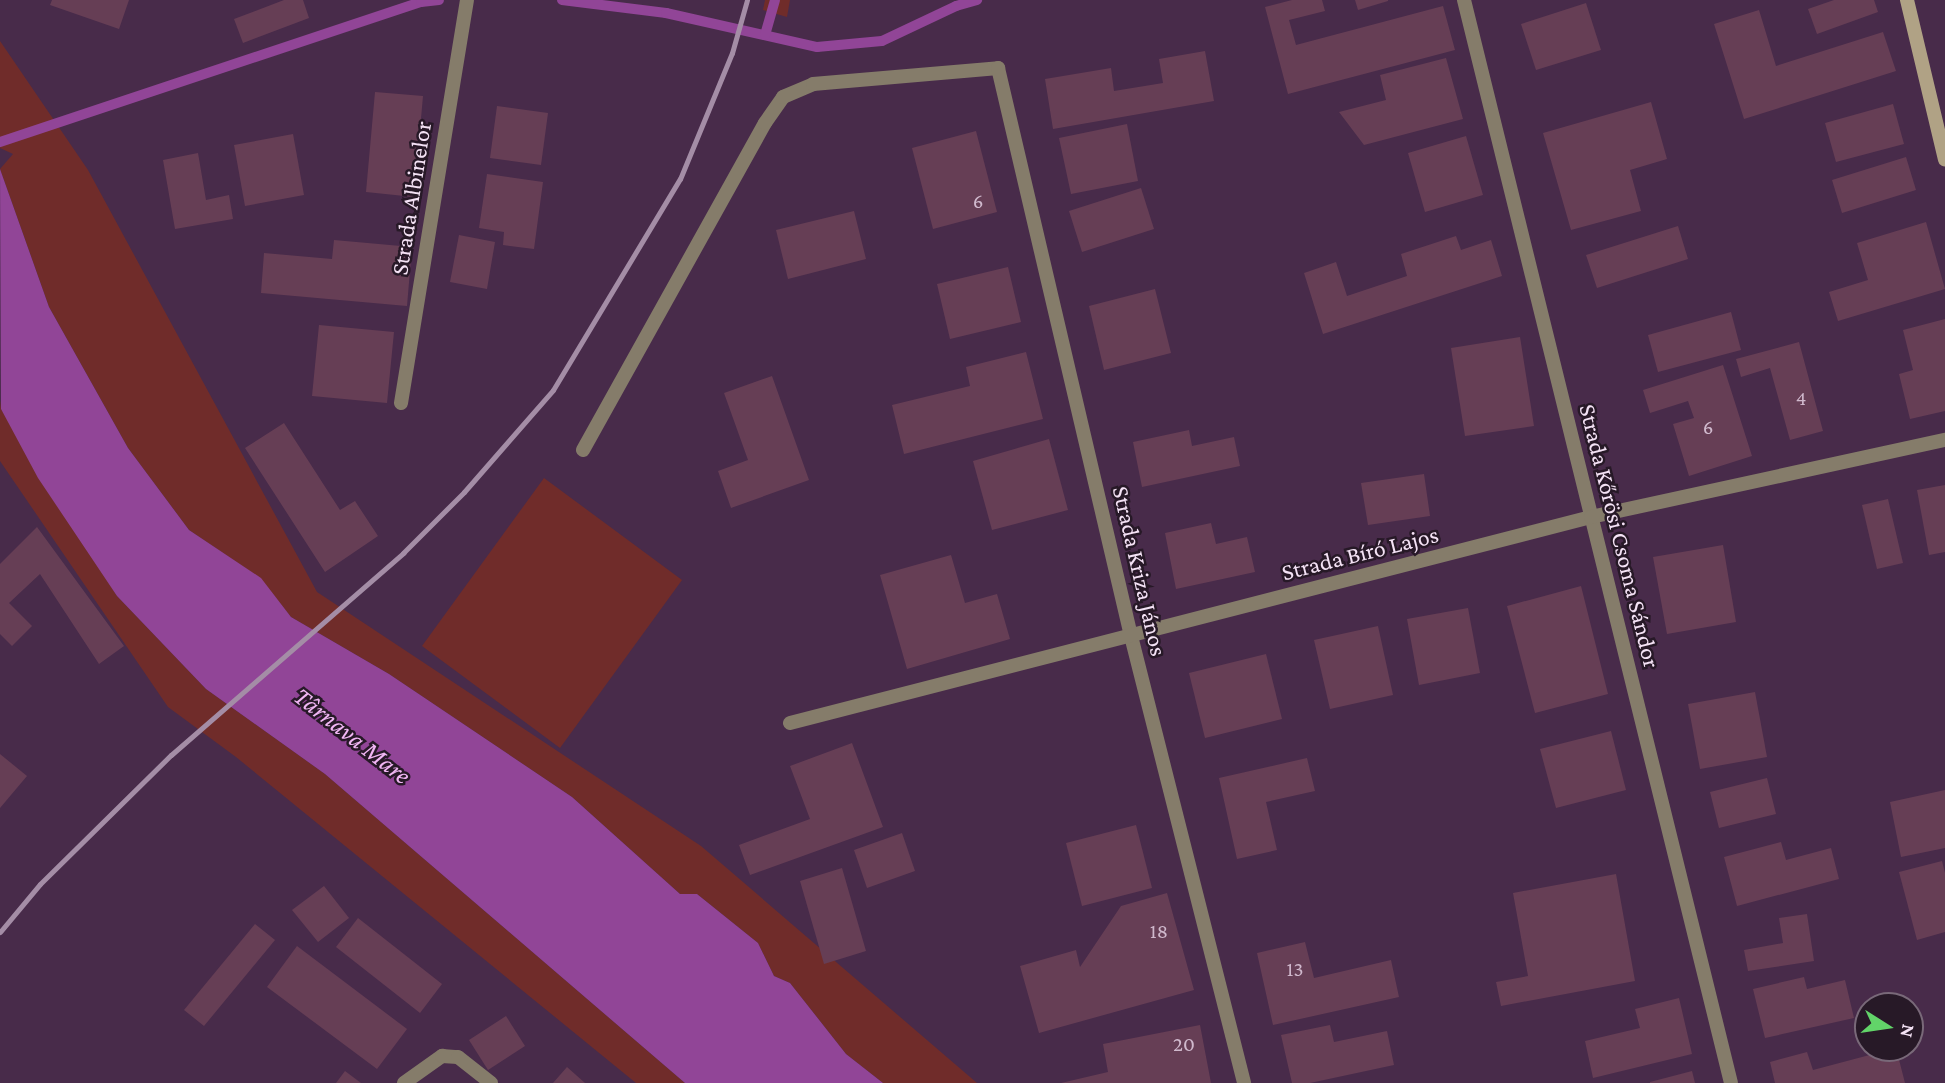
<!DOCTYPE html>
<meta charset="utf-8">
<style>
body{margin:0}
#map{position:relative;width:1945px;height:1083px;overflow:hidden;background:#482b4a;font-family:"Crimson Pro",serif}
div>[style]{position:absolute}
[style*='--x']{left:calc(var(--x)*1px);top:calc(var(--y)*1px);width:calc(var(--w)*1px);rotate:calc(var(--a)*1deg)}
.green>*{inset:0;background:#702c2a}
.water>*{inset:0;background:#914597}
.stream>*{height:10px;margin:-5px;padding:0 5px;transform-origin:5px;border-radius:5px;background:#914597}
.building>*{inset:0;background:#663e55}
.service>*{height:14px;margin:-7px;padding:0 7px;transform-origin:7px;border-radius:7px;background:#857c6a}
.minor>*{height:14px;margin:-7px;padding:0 7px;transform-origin:7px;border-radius:7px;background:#857c6a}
.secondary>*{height:14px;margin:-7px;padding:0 7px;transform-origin:7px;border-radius:7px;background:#b0a285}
.rail>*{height:5px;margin:-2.5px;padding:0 2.5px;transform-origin:2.5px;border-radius:2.5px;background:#a48da6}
span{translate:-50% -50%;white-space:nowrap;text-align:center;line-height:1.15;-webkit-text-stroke:5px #271927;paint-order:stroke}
.number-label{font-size:21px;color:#d0b9cd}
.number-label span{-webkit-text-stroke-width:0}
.street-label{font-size:24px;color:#f4e2f5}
.water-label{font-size:26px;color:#f1b6f4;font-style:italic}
.north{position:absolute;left:1854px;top:992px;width:70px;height:70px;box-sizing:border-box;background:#271927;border:2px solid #796979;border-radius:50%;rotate:102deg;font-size:19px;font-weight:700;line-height:28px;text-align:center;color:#f4e2f5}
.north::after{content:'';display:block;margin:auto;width:24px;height:32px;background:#62d469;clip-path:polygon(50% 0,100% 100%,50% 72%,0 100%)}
</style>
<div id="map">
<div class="green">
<i style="clip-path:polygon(765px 0,790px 0,787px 17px,763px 10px)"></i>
<i style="clip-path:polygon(0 41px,88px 170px,317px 592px,701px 846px,977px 1083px,883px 1083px,846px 1054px,790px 983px,774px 976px,758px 943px,697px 894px,680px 894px,572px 797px,389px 674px,291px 617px,260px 578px,189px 530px,128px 448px,49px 307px,0 169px,13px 154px,0 148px)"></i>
<i style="clip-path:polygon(0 400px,1px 409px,117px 596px,206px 689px,325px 774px,685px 1083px,636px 1083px,236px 757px,168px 707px,0 461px)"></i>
<i style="clip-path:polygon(544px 478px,682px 580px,560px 748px,422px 646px)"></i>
</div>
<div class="water">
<i style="clip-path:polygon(0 169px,49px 307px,128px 448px,189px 530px,261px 578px,291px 617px,389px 674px,572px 797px,680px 894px,697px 894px,758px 943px,774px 976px,790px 983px,846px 1054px,883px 1083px,685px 1083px,325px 774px,206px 689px,117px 596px,38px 478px,1px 409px)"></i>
</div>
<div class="stream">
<i style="--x:562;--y:0;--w:105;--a:7.1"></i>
<i style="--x:666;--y:13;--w:155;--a:12.7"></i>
<i style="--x:817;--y:47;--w:65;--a:-5.3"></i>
<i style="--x:882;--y:41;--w:82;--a:-25.3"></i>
<i style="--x:956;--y:6;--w:22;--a:-16"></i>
<i style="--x:765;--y:35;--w:36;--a:-74"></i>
<i style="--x:0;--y:142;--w:444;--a:-18.4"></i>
<i style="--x:421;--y:2;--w:18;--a:-6"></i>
</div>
<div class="building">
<i style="clip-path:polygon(52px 0,129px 0,119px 29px,50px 5px)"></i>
<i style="clip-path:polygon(284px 0,303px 0,309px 18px,243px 43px,234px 19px)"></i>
<i style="clip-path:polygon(1292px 0,1322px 0,1325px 11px,1289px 20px,1296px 45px,1443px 6px,1455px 50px,1288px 94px,1265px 7px)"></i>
<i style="clip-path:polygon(1355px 0,1388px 0,1388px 1px,1358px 10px)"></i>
<i style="clip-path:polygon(1834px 0,1874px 0,1878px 12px,1817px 34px,1808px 9px)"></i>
<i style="clip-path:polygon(1586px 3px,1601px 50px,1536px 70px,1521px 24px)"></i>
<i style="clip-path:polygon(1759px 10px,1776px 66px,1883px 32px,1896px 71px,1744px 119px,1714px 24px)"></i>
<i style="clip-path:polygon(1205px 51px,1214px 101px,1053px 129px,1045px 79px,1111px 68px,1114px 91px,1163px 83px,1159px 59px)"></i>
<i style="clip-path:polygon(1446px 58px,1463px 119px,1364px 145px,1339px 112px,1386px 100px,1380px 75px)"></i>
<i style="clip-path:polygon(375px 92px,423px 96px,414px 197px,366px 192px)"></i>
<i style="clip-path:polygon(1651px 102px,1667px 159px,1630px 170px,1641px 211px,1571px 230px,1543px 133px)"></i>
<i style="clip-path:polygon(1893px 104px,1904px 144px,1836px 162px,1825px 123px)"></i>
<i style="clip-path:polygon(497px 106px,548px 113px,541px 165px,490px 158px)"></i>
<i style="clip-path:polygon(1127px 124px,1138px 181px,1071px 194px,1059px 138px)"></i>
<i style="clip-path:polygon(976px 131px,997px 212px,933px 229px,912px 148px)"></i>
<i style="clip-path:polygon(293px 134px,304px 195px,245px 206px,234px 145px)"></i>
<i style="clip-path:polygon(1466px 136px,1483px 195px,1425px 212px,1408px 153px)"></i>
<i style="clip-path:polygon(198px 153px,206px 200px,229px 195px,233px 219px,175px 229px,163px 160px)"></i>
<i style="clip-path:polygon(1906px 157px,1916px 190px,1842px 213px,1832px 180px)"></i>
<i style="clip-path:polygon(487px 174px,543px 182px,534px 249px,503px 245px,504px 232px,479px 228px)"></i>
<i style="clip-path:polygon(1141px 188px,1154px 229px,1082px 252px,1069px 211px)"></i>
<i style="clip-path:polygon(854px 211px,866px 259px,788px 279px,776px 230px)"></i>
<i style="clip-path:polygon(1926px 222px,1945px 289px,1838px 321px,1829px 292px,1868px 280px,1857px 243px)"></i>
<i style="clip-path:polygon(1678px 226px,1688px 259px,1597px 288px,1586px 255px)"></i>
<i style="clip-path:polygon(459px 235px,495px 242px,487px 289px,450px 282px)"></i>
<i style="clip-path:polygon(1456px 236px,1461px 250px,1491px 240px,1502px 276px,1323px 334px,1304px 273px,1336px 262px,1347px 296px,1407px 276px,1401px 254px)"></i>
<i style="clip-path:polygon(334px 240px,412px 247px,407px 306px,261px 293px,264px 253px,332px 259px)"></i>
<i style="clip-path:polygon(1008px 267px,1021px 322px,950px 339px,937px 284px)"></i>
<i style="clip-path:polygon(1155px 289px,1171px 353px,1104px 370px,1089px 306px)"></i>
<i style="clip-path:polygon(1731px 312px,1741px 350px,1658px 372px,1648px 335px)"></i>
<i style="clip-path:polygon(1945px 319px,1945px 411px,1910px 419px,1899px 374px,1913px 370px,1903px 330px)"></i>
<i style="clip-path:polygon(319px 325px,394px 332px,387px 403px,312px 396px)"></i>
<i style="clip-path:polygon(1520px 337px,1534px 426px,1465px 436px,1451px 348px)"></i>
<i style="clip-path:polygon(1799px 342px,1823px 431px,1790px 440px,1770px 368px,1741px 377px,1736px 359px)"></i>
<i style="clip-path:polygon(1026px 352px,1043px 419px,904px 454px,892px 405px,970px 386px,966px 367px)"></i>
<i style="clip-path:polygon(1723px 365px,1752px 456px,1689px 476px,1673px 424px,1694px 418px,1688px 401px,1650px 413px,1643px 390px)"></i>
<i style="clip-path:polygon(772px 376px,809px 480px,731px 508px,718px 471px,748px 460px,724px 393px)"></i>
<i style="clip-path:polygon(284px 423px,340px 510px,355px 501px,378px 536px,325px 572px,245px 448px)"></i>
<i style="clip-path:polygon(1189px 430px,1192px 446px,1234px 437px,1240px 466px,1142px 487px,1133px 442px)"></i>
<i style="clip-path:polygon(1049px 439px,1068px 510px,992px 530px,973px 461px)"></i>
<i style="clip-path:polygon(1424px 474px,1430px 516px,1368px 525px,1361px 483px)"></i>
<i style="clip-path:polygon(1945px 485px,1945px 552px,1929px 555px,1917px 490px)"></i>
<i style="clip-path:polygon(1888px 499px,1903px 563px,1877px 569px,1862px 505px)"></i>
<i style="clip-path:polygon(1211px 523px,1216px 544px,1247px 537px,1255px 572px,1176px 589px,1165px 533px)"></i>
<i style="clip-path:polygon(37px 527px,124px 646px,99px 664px,40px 574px,9px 603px,32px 626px,12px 646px,0 634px,0 564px)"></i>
<i style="clip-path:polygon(1723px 545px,1736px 622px,1667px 634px,1653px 557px)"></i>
<i style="clip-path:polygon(951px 555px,965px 603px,997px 594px,1010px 639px,907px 669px,880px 575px)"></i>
<i style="clip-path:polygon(1581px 586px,1608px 694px,1535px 713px,1507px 606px)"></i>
<i style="clip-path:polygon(1468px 608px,1480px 673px,1419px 685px,1407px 619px)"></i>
<i style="clip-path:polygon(1378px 626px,1393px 695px,1330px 709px,1314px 640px)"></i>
<i style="clip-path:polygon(1266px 654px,1282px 719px,1205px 738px,1189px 673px)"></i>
<i style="clip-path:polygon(1755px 692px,1767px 757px,1700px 769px,1688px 704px)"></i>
<i style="clip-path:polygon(1611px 731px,1626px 790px,1556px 808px,1540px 749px)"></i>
<i style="clip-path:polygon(852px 743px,883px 827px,750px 875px,739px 845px,810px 819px,790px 766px)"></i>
<i style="clip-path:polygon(0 754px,27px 776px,0 808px)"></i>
<i style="clip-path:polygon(1307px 758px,1315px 791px,1266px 802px,1277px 850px,1237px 859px,1219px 778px)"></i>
<i style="clip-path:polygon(1767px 778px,1776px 814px,1719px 828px,1710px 792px)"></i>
<i style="clip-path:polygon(1945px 790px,1945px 848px,1901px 857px,1890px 802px)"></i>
<i style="clip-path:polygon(1136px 825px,1152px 888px,1082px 906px,1066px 843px)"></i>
<i style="clip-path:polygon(902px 833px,915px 871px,867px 888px,854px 850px)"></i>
<i style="clip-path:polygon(1781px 842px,1786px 860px,1831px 848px,1839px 879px,1737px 906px,1724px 857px)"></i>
<i style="clip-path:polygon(1942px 861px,1945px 873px,1945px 932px,1917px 940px,1899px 872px)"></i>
<i style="clip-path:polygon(842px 868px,866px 951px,824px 964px,800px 881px)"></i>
<i style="clip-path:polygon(1616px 874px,1635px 981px,1501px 1006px,1496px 982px,1528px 976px,1513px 893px)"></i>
<i style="clip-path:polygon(324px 886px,349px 918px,318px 942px,292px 910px)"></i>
<i style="clip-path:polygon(1167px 893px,1194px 990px,1039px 1033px,1020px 966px,1076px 950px,1080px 967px,1121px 906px)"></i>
<i style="clip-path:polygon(1807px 914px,1814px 961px,1748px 971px,1744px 950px,1783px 943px,1779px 918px)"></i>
<i style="clip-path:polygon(358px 918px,442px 984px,420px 1013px,336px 947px)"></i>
<i style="clip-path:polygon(255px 924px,275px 940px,204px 1026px,184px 1010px)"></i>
<i style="clip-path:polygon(1305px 942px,1314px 978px,1391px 960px,1399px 997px,1273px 1025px,1257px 953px)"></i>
<i style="clip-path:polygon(297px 946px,407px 1029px,377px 1069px,267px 987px)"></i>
<i style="clip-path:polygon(1804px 977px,1807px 989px,1845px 980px,1854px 1018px,1765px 1038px,1753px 989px)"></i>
<i style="clip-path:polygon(1679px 998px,1692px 1054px,1593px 1078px,1585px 1041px,1640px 1028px,1635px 1009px)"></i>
<i style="clip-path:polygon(506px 1016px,525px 1046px,488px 1070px,469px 1040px)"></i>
<i style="clip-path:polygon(1200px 1025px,1211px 1083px,1061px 1083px,1108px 1072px,1103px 1044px)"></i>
<i style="clip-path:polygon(1330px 1025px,1334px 1042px,1387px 1031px,1394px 1065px,1310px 1083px,1292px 1083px,1281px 1035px)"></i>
<i style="clip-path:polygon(1896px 1048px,1905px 1083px,1775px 1083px,1770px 1062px,1807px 1052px,1813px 1070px)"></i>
<i style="clip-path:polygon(567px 1067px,585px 1083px,553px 1083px)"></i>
<i style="clip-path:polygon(345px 1071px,361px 1083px,336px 1083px)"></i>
<i style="clip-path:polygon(1692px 1071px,1695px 1083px,1650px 1083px,1650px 1082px)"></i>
</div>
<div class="service">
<i style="--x:583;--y:450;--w:374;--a:-60.9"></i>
<i style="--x:765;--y:123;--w:32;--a:-55"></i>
<i style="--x:783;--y:97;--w:33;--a:-23"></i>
<i style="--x:813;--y:84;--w:186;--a:-4.9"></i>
<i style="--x:404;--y:1083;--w:47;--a:-35.4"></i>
<i style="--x:442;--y:1056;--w:16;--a:4"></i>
<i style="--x:458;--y:1057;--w:42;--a:38.2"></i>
</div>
<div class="minor">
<i style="--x:1464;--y:0;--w:1115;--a:76.15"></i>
<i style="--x:998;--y:68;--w:583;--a:76.82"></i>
<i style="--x:1131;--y:636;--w:461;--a:75.8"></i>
<i style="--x:401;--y:403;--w:408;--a:-80.7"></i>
<i style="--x:790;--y:723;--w:827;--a:-14.42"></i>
<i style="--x:1591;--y:517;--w:362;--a:-12.3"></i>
</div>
<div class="secondary">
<i style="--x:1907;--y:0;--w:164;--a:76.6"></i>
</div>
<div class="rail">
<i style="--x:0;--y:932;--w:62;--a:-50.2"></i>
<i style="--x:40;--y:884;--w:184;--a:-44.6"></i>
<i style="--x:171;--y:755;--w:308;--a:-41"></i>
<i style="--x:403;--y:553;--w:86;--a:-45"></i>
<i style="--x:464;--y:492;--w:135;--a:-48.9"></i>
<i style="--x:553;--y:390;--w:246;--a:-59"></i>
<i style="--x:680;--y:179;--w:136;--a:-67.6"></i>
<i style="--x:732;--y:53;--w:55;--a:-74.2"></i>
</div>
<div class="number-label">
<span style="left:978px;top:201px">6</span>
<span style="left:1801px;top:398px">4</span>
<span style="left:1708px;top:427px">6</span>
<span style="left:1159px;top:931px">18</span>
<span style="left:1295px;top:969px">13</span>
<span style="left:1184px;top:1044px">20</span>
</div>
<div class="street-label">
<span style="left:411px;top:198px;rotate:-81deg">Strada Albinelor</span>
<span style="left:1620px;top:536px;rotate:76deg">Strada Kőrösi Csoma Sándor</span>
<span style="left:1360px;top:553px;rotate:-14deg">Strada Bíró Lajos</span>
<span style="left:1140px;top:571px;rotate:77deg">Strada Kriza János</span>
</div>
<div class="water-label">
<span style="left:352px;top:736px;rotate:38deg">Târnava Mare</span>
</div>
<div class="north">N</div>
</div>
